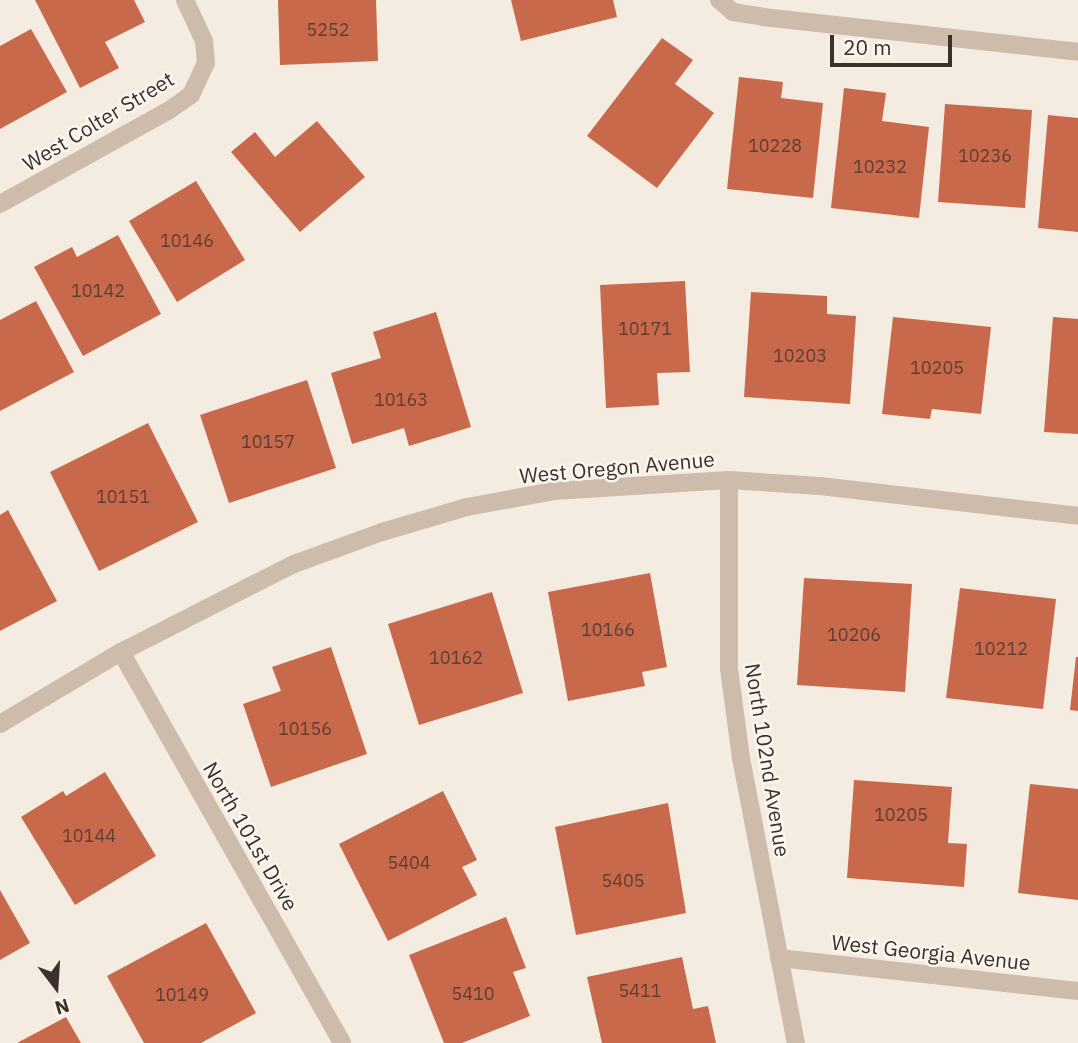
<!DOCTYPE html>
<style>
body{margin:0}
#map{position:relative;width:1078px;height:1043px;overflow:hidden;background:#f4ebe1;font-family:"IBM Plex Sans",sans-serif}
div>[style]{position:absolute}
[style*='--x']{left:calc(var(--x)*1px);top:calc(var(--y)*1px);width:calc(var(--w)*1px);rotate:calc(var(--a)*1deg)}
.building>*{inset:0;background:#c8694b}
.street>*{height:18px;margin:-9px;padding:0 9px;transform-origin:9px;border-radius:9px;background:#cdbbac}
span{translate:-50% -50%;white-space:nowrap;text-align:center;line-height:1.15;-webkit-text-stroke:5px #fbf5ee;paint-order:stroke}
.number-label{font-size:18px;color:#5e3e33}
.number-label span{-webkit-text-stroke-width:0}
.street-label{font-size:21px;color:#3b302b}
.north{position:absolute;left:21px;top:952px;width:70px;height:70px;-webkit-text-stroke:5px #fbf5ee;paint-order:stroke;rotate:163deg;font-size:19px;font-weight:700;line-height:28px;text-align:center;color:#3b302b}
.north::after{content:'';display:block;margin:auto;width:24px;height:32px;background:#3b302b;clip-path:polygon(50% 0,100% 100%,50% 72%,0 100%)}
.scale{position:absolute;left:830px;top:35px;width:122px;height:32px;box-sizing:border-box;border:4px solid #3b302b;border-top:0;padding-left:9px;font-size:21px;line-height:24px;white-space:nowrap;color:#3b302b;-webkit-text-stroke:5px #fbf5ee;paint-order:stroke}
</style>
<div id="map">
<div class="building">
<i style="clip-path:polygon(35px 0,134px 0,145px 22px,105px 42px,119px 68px,80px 88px)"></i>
<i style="clip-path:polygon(278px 0,376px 0,378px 61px,280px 65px)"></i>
<i style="clip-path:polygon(511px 0,613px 0,617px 17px,521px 41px)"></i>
<i style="clip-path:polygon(31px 29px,67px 92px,0 129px,0 46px)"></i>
<i style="clip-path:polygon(662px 38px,693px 60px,675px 84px,714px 113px,657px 188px,587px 136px)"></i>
<i style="clip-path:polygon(739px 77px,783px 82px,781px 98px,823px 103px,813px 198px,727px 189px)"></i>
<i style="clip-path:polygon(844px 88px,886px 93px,882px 121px,929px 127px,919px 218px,831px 208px)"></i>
<i style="clip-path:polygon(945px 104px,1032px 110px,1025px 208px,938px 202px)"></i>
<i style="clip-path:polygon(1048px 115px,1078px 118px,1078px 232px,1038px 228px)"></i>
<i style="clip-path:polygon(317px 121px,365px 177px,300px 232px,231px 152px,255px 132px,275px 157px)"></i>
<i style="clip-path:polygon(196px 181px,245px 260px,177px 302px,129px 221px)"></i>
<i style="clip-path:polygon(118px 235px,161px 314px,83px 356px,34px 267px,72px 247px,77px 257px)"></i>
<i style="clip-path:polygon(685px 281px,690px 372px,657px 373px,659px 405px,606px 408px,600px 285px)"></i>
<i style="clip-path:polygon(751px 292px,827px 296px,827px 314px,856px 316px,850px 404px,744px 397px)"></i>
<i style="clip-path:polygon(36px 301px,74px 372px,0 411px,0 320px)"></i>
<i style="clip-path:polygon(436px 312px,471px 427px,409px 446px,404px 428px,352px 444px,331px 373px,381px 358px,373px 332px)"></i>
<i style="clip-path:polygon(893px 317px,991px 327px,981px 414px,932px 409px,930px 419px,882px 414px)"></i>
<i style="clip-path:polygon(1053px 317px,1078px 319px,1078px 434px,1044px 432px)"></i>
<i style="clip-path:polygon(307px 380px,336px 468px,229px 503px,200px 415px)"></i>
<i style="clip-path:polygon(148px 423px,198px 522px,99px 571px,50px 472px)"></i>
<i style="clip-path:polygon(8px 510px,57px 601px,0 631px,0 515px)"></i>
<i style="clip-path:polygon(650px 573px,667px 667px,642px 672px,645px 686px,568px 701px,548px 592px)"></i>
<i style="clip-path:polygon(804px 578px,912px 584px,905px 692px,797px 685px)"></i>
<i style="clip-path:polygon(960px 588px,1056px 599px,1043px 709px,946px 698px)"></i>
<i style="clip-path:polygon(492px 592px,523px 693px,419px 725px,388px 624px)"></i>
<i style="clip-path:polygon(331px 647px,367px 754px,271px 787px,243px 704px,281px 691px,272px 667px)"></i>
<i style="clip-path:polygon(1076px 657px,1078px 657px,1078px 711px,1070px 710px)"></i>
<i style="clip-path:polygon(105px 772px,156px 856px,75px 905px,21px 817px,63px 791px,66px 796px)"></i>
<i style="clip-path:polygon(854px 780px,952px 787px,948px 843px,967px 844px,964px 887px,847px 878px)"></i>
<i style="clip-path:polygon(1030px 784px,1078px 789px,1078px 900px,1018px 893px)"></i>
<i style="clip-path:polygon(443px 791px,477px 860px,462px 867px,477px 895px,388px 941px,339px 844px)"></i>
<i style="clip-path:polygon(668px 803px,686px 913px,576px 935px,555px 827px)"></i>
<i style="clip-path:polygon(0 890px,30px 943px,0 960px)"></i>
<i style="clip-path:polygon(506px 917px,526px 968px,513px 972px,530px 1016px,462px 1043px,444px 1043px,409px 955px)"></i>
<i style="clip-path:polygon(206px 923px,256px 1013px,201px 1043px,144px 1043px,107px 976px)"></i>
<i style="clip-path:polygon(682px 957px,693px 1009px,708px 1006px,716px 1043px,602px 1043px,587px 977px)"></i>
<i style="clip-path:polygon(66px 1017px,81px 1043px,17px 1043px)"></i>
</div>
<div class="street">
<i style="--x:719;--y:0;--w:18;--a:41"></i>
<i style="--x:733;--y:12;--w:30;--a:9"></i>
<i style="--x:763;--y:17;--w:317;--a:6.3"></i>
<i style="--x:0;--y:204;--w:192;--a:-29"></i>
<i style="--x:168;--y:111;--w:28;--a:-35"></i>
<i style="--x:191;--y:95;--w:35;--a:-65"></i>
<i style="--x:206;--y:63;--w:22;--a:-95"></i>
<i style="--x:204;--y:41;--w:45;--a:-114.9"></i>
<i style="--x:729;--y:480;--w:189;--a:90"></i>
<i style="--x:729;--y:669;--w:90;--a:82.3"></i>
<i style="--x:741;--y:758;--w:290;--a:79.1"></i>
<i style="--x:121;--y:652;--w:449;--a:60.5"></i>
<i style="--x:0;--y:724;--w:141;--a:-30.8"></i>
<i style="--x:121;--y:652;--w:194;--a:-27"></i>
<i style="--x:294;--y:564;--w:94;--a:-20"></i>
<i style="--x:382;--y:532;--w:89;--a:-16.4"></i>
<i style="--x:467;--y:507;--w:88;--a:-10.4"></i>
<i style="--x:554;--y:491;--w:175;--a:-3.6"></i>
<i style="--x:729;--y:480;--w:91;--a:3.8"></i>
<i style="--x:820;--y:486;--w:260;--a:6.6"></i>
<i style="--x:779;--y:958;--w:301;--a:6.3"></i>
</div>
<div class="number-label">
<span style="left:328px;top:30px">5252</span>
<span style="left:775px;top:146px">10228</span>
<span style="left:985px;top:156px">10236</span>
<span style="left:880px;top:167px">10232</span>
<span style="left:187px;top:241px">10146</span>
<span style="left:98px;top:291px">10142</span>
<span style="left:645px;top:329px">10171</span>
<span style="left:800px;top:356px">10203</span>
<span style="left:937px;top:368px">10205</span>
<span style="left:401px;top:400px">10163</span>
<span style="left:268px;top:442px">10157</span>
<span style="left:123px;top:497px">10151</span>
<span style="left:608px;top:630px">10166</span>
<span style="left:854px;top:635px">10206</span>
<span style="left:1001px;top:649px">10212</span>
<span style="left:456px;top:658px">10162</span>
<span style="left:305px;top:729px">10156</span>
<span style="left:901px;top:815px">10205</span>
<span style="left:89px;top:836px">10144</span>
<span style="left:409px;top:863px">5404</span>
<span style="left:623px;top:881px">5405</span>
<span style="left:640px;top:991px">5411</span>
<span style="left:473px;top:994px">5410</span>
<span style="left:182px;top:995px">10149</span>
</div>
<div class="street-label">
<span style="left:98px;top:121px;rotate:-31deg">West Colter Street</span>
<span style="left:617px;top:467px;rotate:-5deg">West Oregon Avenue</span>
<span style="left:768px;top:760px;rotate:81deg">North 102nd Avenue</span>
<span style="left:251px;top:836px;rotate:60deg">North 101st Drive</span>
<span style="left:931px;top:952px;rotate:6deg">West Georgia Avenue</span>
</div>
<div class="north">N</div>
<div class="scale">20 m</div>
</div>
